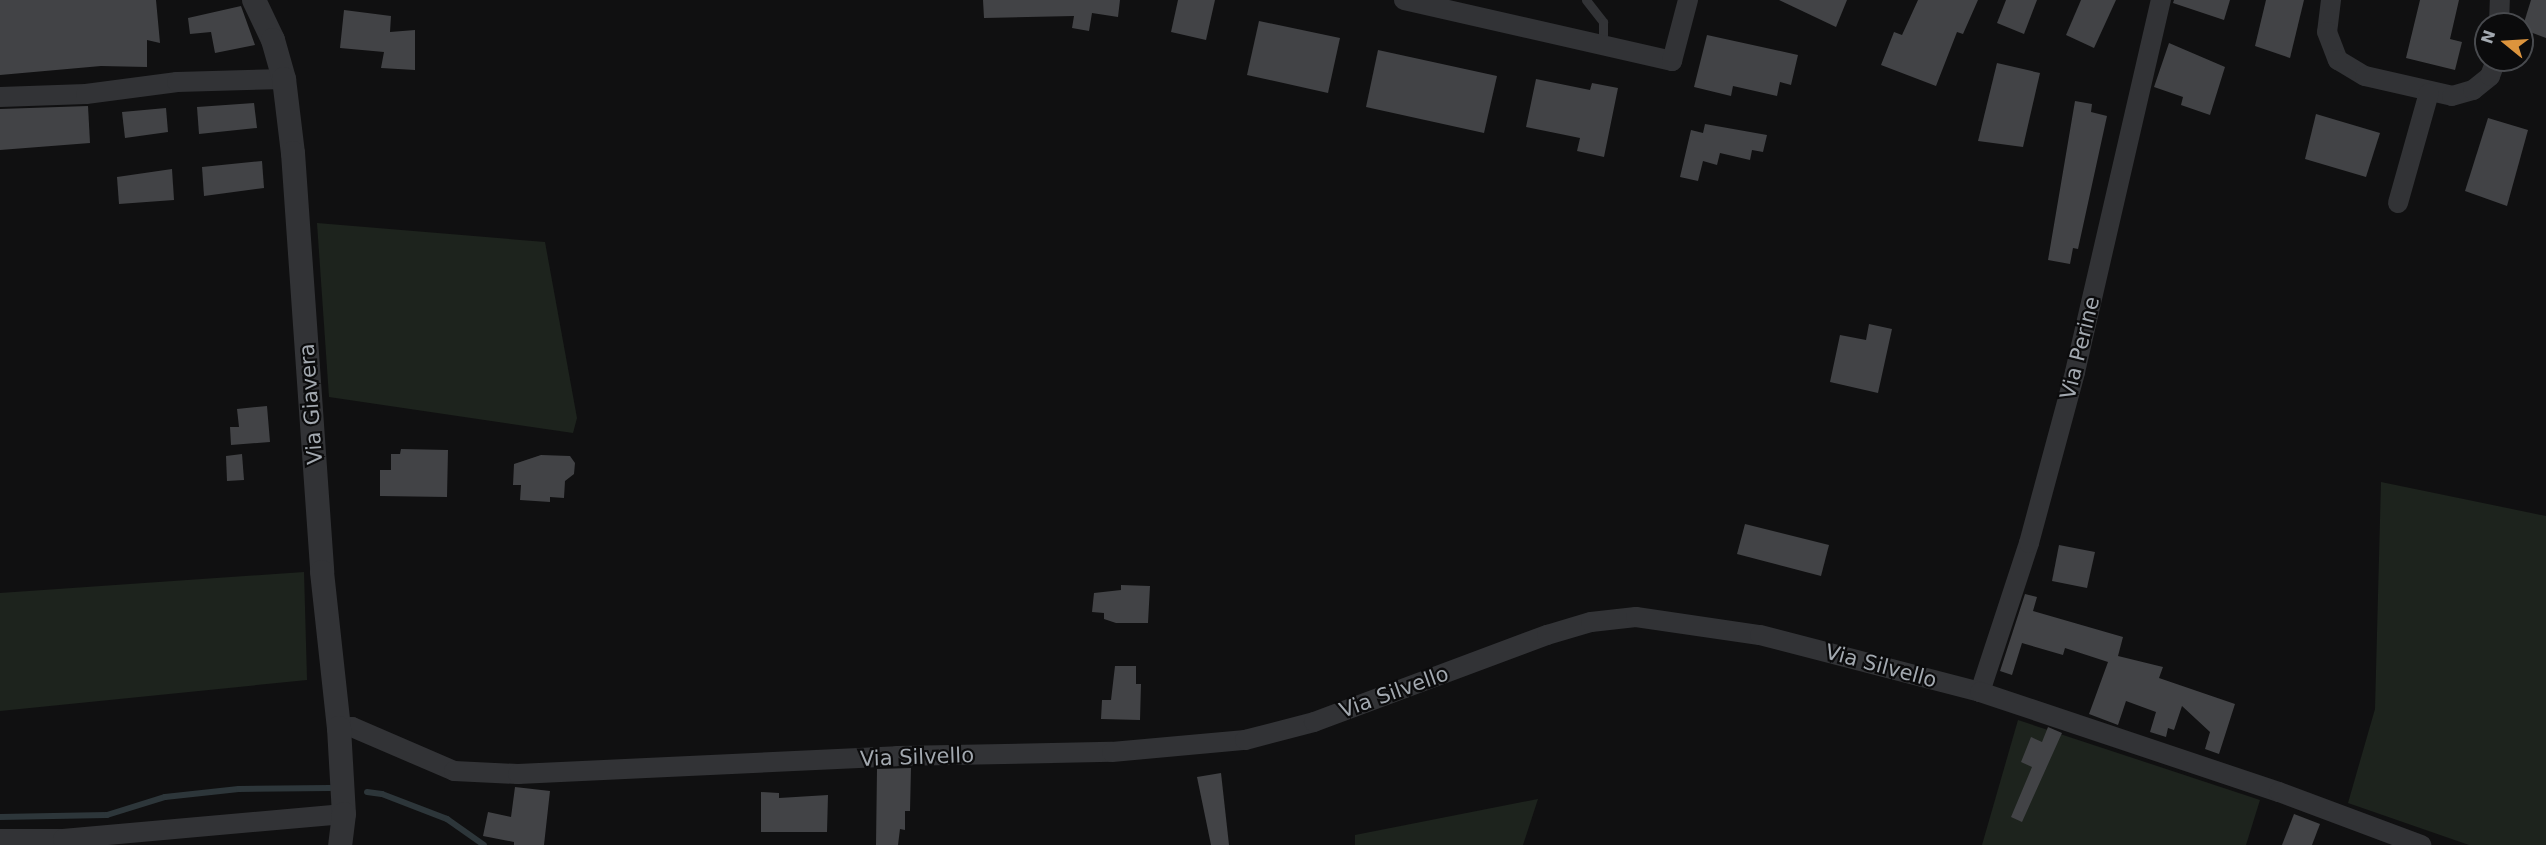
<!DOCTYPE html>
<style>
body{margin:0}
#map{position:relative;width:2546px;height:845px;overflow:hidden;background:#101011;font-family:"DejaVu Sans",sans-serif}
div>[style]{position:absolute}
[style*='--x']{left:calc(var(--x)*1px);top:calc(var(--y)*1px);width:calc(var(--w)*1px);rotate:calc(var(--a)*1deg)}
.green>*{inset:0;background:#1d231d}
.stream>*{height:6px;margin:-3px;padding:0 3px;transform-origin:3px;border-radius:3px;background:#2d363a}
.building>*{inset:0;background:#424346}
.service>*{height:9px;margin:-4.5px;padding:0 4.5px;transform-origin:4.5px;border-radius:4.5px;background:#323336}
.minor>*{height:20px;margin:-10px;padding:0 10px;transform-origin:10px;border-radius:10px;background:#323336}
.tertiary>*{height:24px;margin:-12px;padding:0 12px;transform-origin:12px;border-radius:12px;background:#323336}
span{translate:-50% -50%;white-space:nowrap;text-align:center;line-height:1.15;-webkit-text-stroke:4.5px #0b0b0c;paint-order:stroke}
.street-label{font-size:21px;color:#a3a9b0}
.north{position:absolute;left:2474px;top:12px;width:60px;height:60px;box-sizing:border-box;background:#0b0b0c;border:2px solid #484a4e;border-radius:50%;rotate:288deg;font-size:16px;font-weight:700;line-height:24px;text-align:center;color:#a3a9b0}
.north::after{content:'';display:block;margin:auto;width:21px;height:27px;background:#dc943d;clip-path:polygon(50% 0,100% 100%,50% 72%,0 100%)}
</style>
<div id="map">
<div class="green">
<i style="clip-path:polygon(317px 223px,545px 242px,577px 418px,573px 433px,329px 397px)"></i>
<i style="clip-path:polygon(2381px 482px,2546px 516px,2546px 845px,2469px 845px,2348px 803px,2375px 709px)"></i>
<i style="clip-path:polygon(304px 572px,307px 680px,0 711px,0 593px)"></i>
<i style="clip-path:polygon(2018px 720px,2260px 800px,2246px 845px,1982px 845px)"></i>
<i style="clip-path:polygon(1538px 799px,1523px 845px,1355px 845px,1355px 835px)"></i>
</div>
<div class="stream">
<i style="--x:367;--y:792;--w:15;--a:8"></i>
<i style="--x:382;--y:794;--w:70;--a:21"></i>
<i style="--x:447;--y:819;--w:45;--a:35.1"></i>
<i style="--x:0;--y:817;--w:107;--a:-1.1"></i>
<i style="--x:107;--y:815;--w:61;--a:-17.2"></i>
<i style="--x:165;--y:797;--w:74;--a:-6.2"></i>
<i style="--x:239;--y:789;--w:91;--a:-0.6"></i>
</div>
<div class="building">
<i style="clip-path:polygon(0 0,156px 0,160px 43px,147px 40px,147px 67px,101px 66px,0 75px)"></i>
<i style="clip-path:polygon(983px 0,1120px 0,1118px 17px,1092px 13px,1089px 31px,1072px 28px,1074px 16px,984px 18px)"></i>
<i style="clip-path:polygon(1178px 0,1215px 0,1206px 40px,1171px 32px)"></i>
<i style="clip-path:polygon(1779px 0,1847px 0,1836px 27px)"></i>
<i style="clip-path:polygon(1918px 0,1978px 0,1963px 34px,1957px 32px,1936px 86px,1881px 65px,1894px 32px,1902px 35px)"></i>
<i style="clip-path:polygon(2006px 0,2037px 0,2024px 34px,1997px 23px)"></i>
<i style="clip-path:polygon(2081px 0,2116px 0,2094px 48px,2066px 35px)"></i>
<i style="clip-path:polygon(2174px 0,2230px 0,2224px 20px,2173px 3px)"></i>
<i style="clip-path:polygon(2266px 0,2304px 0,2290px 58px,2255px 46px)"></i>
<i style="clip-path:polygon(2420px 0,2459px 0,2450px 39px,2462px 42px,2455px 70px,2406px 58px)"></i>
<i style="clip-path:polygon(2531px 0,2546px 0,2546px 38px,2522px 29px)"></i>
<i style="clip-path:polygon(241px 6px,255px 45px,215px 53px,211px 32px,190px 34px,188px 18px)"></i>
<i style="clip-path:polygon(344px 10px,391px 16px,390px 32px,415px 30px,415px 70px,381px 68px,384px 52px,340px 48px)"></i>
<i style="clip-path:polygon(1259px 21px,1340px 38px,1328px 93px,1247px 75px)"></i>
<i style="clip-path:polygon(1707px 35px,1798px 55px,1791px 85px,1780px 82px,1777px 96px,1733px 86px,1731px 96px,1694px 87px)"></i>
<i style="clip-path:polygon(2169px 43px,2225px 67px,2210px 115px,2181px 105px,2183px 97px,2154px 87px)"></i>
<i style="clip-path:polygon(1378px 50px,1497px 76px,1484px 133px,1366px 107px)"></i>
<i style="clip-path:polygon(1997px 63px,2040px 73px,2023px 147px,1978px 141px)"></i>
<i style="clip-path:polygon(1536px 79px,1590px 90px,1592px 83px,1618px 88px,1604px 157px,1577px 151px,1580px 138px,1526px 127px)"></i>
<i style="clip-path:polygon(2075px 101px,2092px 104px,2091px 112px,2107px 116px,2078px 249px,2073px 248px,2070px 264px,2048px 260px)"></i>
<i style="clip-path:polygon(254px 103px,257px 128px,199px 134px,197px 107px)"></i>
<i style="clip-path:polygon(88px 106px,90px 143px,0 150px,0 109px)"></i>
<i style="clip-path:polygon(166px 108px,168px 132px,125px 138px,122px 112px)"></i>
<i style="clip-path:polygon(2316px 114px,2380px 133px,2366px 177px,2305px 159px)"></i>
<i style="clip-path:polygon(2488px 118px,2528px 130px,2507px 206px,2465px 191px)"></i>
<i style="clip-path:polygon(1705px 124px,1767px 135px,1763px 152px,1752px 150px,1750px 160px,1720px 153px,1717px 165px,1703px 161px,1698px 181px,1680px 177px,1691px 130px,1703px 133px)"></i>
<i style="clip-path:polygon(262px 161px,264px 188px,204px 196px,202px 167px)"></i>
<i style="clip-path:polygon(172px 169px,174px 200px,119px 204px,117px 177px)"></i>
<i style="clip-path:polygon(1869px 324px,1892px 329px,1878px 393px,1830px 382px,1840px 335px,1866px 340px)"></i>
<i style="clip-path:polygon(267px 406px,270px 442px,231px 445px,230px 427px,239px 427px,237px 409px)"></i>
<i style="clip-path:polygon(401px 449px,448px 450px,447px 497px,380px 496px,380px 470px,391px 470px,391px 454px,400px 454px)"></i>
<i style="clip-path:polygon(242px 454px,244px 480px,227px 481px,226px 456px)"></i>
<i style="clip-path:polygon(541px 455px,570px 456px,575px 463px,574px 474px,565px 481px,564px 498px,550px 497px,550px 502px,520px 500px,521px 485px,513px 485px,514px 464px)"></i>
<i style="clip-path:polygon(1745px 524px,1829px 545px,1821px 576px,1737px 554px)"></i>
<i style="clip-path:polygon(2059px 545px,2095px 552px,2087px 588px,2052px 581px)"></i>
<i style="clip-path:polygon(1121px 585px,1150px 586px,1148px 623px,1116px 623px,1104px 619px,1104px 613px,1092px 612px,1094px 593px,1121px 590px)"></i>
<i style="clip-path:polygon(2025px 594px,2037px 597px,2033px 611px,2123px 637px,2118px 656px,2163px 667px,2159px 678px,2235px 704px,2219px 754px,2205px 749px,2210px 732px,2182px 706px,2174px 730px,2168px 728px,2166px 737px,2150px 732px,2156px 712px,2126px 701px,2118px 725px,2089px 714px,2108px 662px,2065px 648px,2063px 655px,2022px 643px,2012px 675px,2000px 671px)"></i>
<i style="clip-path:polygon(1115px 666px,1136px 666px,1136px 684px,1141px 684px,1140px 720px,1101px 719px,1102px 700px,1111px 700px)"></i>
<i style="clip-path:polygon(2048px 727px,2062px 733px,2022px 822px,2011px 817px,2032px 767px,2021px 762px,2031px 737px,2042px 742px)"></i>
<i style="clip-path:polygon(911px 768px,910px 811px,905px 811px,905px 830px,900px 829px,898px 845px,876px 845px,877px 769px)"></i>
<i style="clip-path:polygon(1221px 773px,1229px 845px,1211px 845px,1197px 777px)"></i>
<i style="clip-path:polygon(515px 787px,550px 791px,544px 845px,514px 845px,514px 842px,483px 836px,488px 812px,511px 817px)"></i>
<i style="clip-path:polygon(761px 792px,779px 793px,779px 798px,828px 795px,827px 832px,761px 832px)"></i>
<i style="clip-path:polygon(2294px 814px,2320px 824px,2312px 845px,2282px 845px)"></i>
</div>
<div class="service">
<i style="--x:1586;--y:0;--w:28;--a:52"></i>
<i style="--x:1603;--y:22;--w:24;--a:90"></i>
</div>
<div class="minor">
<i style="--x:1404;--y:0;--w:275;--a:12.8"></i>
<i style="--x:1672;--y:61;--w:63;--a:-75.3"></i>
<i style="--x:2331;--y:0;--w:32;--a:97"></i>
<i style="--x:2327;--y:32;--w:30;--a:69"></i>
<i style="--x:2338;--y:60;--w:31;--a:31"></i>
<i style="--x:2365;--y:76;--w:89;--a:12.9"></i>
<i style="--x:2452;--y:96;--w:22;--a:-16"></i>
<i style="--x:2473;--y:90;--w:22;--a:-39"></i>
<i style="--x:2490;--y:76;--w:17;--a:-69"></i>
<i style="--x:2499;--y:24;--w:24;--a:-88"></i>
<i style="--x:0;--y:97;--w:86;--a:-2"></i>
<i style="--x:86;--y:94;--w:92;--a:-7.5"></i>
<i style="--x:177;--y:82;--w:107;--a:-1.6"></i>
<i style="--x:2398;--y:203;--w:114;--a:-74.3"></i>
<i style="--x:1980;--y:692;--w:157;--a:-71.8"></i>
<i style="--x:2029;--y:543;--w:177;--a:-74.9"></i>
<i style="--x:2075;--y:372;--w:382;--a:-77"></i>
<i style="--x:339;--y:728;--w:13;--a:-4"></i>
<i style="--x:352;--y:727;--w:111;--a:23.3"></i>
<i style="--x:454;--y:771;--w:64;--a:2.7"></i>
<i style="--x:518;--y:774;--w:379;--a:-2.7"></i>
<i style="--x:897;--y:756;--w:215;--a:-1.1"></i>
<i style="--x:1112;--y:752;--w:134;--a:-5.2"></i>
<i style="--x:1245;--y:740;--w:71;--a:-14.6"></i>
<i style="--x:1314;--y:722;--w:249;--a:-20.5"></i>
<i style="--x:1547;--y:635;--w:46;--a:-16.5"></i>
<i style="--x:1591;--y:622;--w:45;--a:-6.3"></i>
<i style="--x:1636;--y:617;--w:125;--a:8.3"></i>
<i style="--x:1760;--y:635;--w:227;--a:14.5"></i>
<i style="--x:1980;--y:692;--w:315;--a:18.5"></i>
<i style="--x:2279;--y:792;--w:152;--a:20.5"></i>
<i style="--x:0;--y:839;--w:63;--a:0"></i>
<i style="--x:63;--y:839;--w:282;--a:-5.1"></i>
</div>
<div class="tertiary">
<i style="--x:254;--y:0;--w:44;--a:64.6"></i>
<i style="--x:273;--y:40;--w:41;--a:74.2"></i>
<i style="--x:284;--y:79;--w:75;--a:83.1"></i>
<i style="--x:293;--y:153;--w:420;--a:86"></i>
<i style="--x:322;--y:572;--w:157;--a:83.8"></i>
<i style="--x:339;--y:728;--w:86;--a:86.7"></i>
<i style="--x:344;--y:814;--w:31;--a:97"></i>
</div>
<div class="street-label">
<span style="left:2080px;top:348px;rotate:-76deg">Via Perine</span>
<span style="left:311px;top:404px;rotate:-94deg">Via Giavera</span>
<span style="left:1881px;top:666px;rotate:15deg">Via Silvello</span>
<span style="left:1394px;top:692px;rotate:-20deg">Via Silvello</span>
<span style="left:917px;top:757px;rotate:-2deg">Via Silvello</span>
</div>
<div class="north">N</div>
</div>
